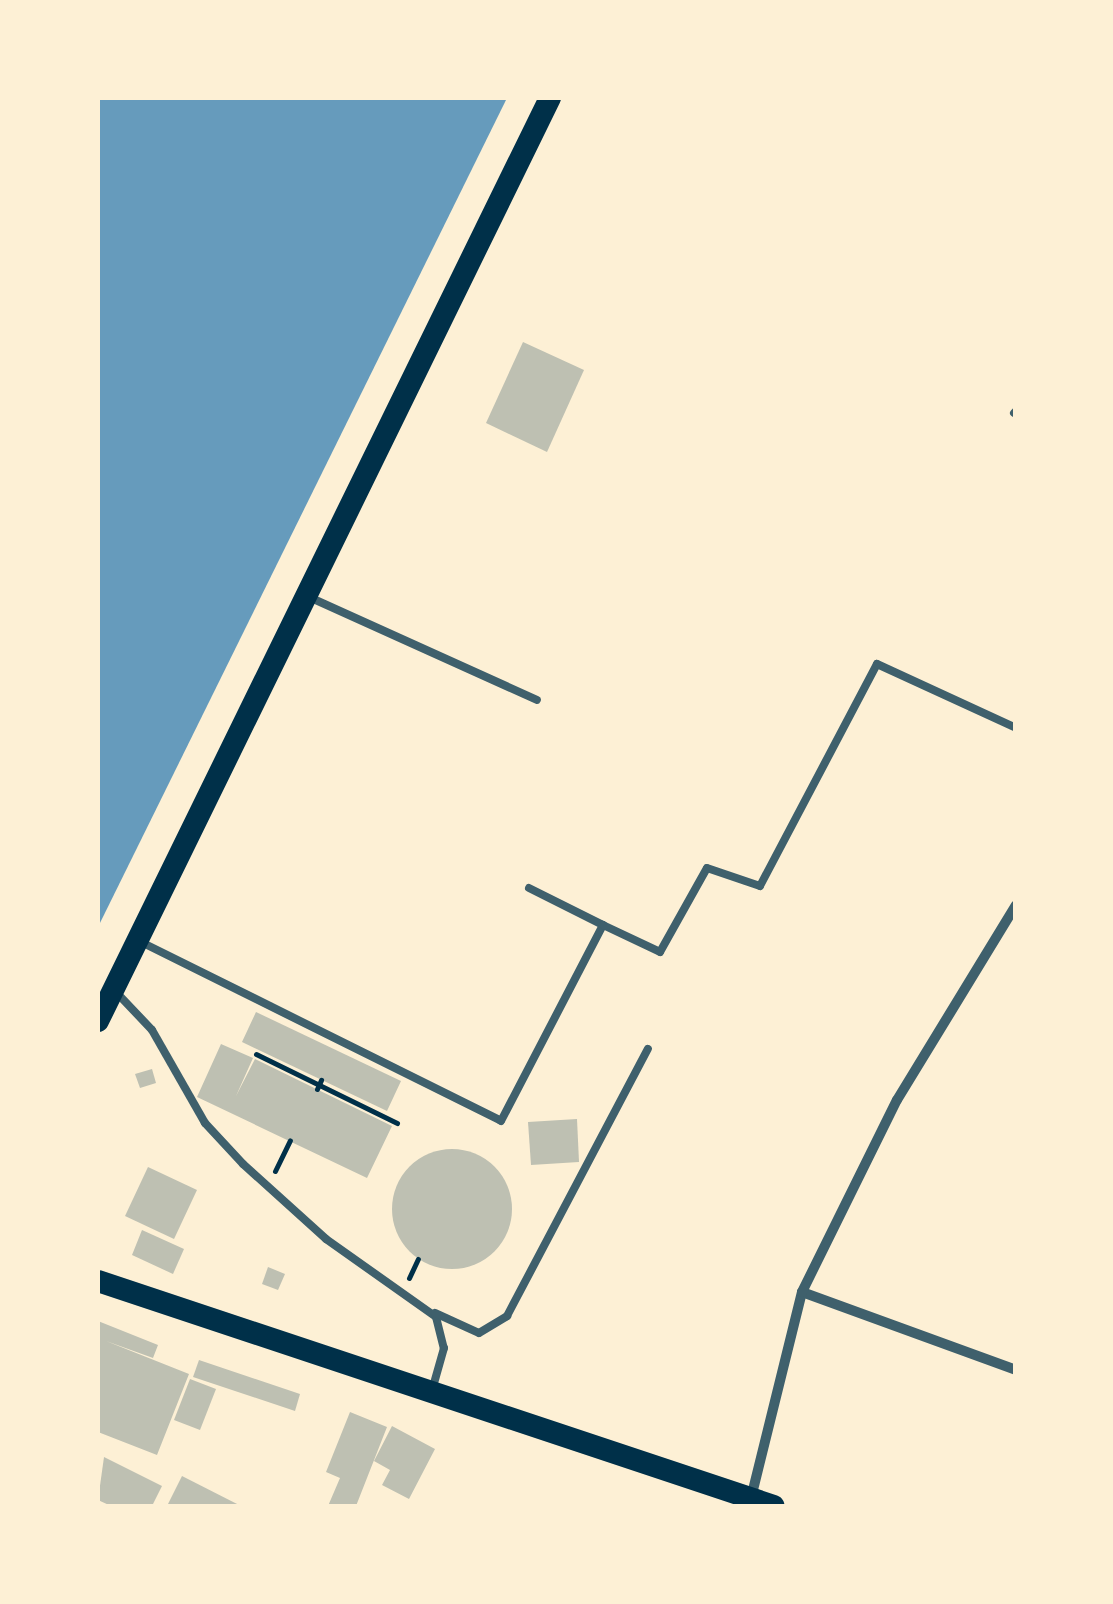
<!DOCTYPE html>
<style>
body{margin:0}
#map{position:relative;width:1113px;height:1604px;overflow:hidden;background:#fdf0d5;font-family:Bitter,serif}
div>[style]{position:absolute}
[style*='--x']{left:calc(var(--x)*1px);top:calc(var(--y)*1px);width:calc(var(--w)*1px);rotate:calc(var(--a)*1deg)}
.water>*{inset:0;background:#669bbc}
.building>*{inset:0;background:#bec0b2}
.round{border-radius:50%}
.path>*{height:5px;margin:-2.5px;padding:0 2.5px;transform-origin:2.5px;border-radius:2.5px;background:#003049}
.service>*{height:8px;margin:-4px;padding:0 4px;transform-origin:4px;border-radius:4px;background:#3f606c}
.minor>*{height:10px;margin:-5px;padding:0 5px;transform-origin:5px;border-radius:5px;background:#3f606c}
.trunk>*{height:22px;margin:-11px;padding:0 11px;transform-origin:11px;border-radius:11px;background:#003049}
span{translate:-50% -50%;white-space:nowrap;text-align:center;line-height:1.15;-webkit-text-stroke:10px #fdf0d5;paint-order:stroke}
.frame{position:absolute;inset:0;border:100px solid #fdf0d5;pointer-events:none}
</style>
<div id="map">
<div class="water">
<i style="clip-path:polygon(98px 98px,507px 98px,98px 927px)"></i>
</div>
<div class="building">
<i style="clip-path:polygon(523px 342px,584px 370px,547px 452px,486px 423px)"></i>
<i style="clip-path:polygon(256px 1012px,401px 1081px,387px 1111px,242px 1042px)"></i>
<i style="clip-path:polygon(221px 1044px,253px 1058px,236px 1096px,255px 1059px,392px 1126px,367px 1178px,197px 1097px)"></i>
<i style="clip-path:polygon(152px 1069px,156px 1083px,140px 1088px,135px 1074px)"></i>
<i style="clip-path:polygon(577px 1119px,579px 1162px,531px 1165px,528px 1122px)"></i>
<i class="round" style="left:392px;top:1149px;width:120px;height:120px"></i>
<i style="clip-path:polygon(148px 1167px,197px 1190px,174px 1239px,125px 1216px)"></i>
<i style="clip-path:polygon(142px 1230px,184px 1249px,173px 1274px,132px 1255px)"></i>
<i style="clip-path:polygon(268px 1267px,285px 1274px,278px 1290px,262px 1284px)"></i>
<i style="clip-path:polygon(98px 1321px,158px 1345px,153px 1358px,106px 1341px,189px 1374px,157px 1455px,98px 1432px)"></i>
<i style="clip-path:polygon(199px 1360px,300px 1394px,295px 1411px,193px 1377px)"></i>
<i style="clip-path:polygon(190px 1379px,216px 1389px,200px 1430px,174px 1420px)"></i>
<i style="clip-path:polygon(350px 1412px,387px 1427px,356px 1506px,328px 1506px,340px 1478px,326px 1472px)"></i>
<i style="clip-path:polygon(392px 1426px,435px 1449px,409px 1499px,382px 1485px,390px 1470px,374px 1461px)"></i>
<i style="clip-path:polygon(104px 1457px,162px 1486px,152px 1506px,111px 1506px,98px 1500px)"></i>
<i style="clip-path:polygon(182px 1476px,241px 1506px,167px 1506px)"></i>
</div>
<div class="path">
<i style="--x:256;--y:1054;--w:157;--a:26.1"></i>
<i style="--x:317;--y:1089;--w:10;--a:-66"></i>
<i style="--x:275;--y:1171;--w:34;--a:-64"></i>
<i style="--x:409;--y:1278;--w:21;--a:-65"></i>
</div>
<div class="service">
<i style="--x:1014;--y:413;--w:3;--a:-45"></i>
<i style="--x:309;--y:597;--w:250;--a:24.3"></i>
<i style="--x:529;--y:888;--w:83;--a:26.6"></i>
<i style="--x:139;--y:941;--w:404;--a:26.4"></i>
<i style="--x:501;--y:1121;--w:221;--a:-62.5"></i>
<i style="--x:603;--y:925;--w:63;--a:25.3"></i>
<i style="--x:660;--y:952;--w:96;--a:-60.8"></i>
<i style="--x:707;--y:868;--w:56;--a:18.8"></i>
<i style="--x:760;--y:886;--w:251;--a:-62.2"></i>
<i style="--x:877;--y:664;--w:153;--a:24.7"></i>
<i style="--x:116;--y:992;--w:52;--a:46.5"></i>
<i style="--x:152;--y:1030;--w:107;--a:60.3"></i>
<i style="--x:205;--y:1123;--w:56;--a:47.2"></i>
<i style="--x:243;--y:1164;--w:112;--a:42.1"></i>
<i style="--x:326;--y:1239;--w:135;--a:35.3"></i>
<i style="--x:436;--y:1317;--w:32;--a:76"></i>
<i style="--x:444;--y:1348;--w:41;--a:105.8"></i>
<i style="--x:435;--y:1313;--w:48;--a:24.4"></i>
<i style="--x:479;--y:1333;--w:33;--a:-31"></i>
<i style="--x:507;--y:1316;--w:302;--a:-62.2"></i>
</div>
<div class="minor">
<i style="--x:802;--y:1292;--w:228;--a:20"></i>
<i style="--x:751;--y:1498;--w:212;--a:-76.1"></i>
<i style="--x:802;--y:1292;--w:214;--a:-63.7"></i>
<i style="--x:897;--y:1100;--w:228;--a:-58.6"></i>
</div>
<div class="trunk">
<i style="--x:98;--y:1021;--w:1028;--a:-63.91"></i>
<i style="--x:98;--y:1281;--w:712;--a:18.41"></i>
</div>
<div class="frame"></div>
</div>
